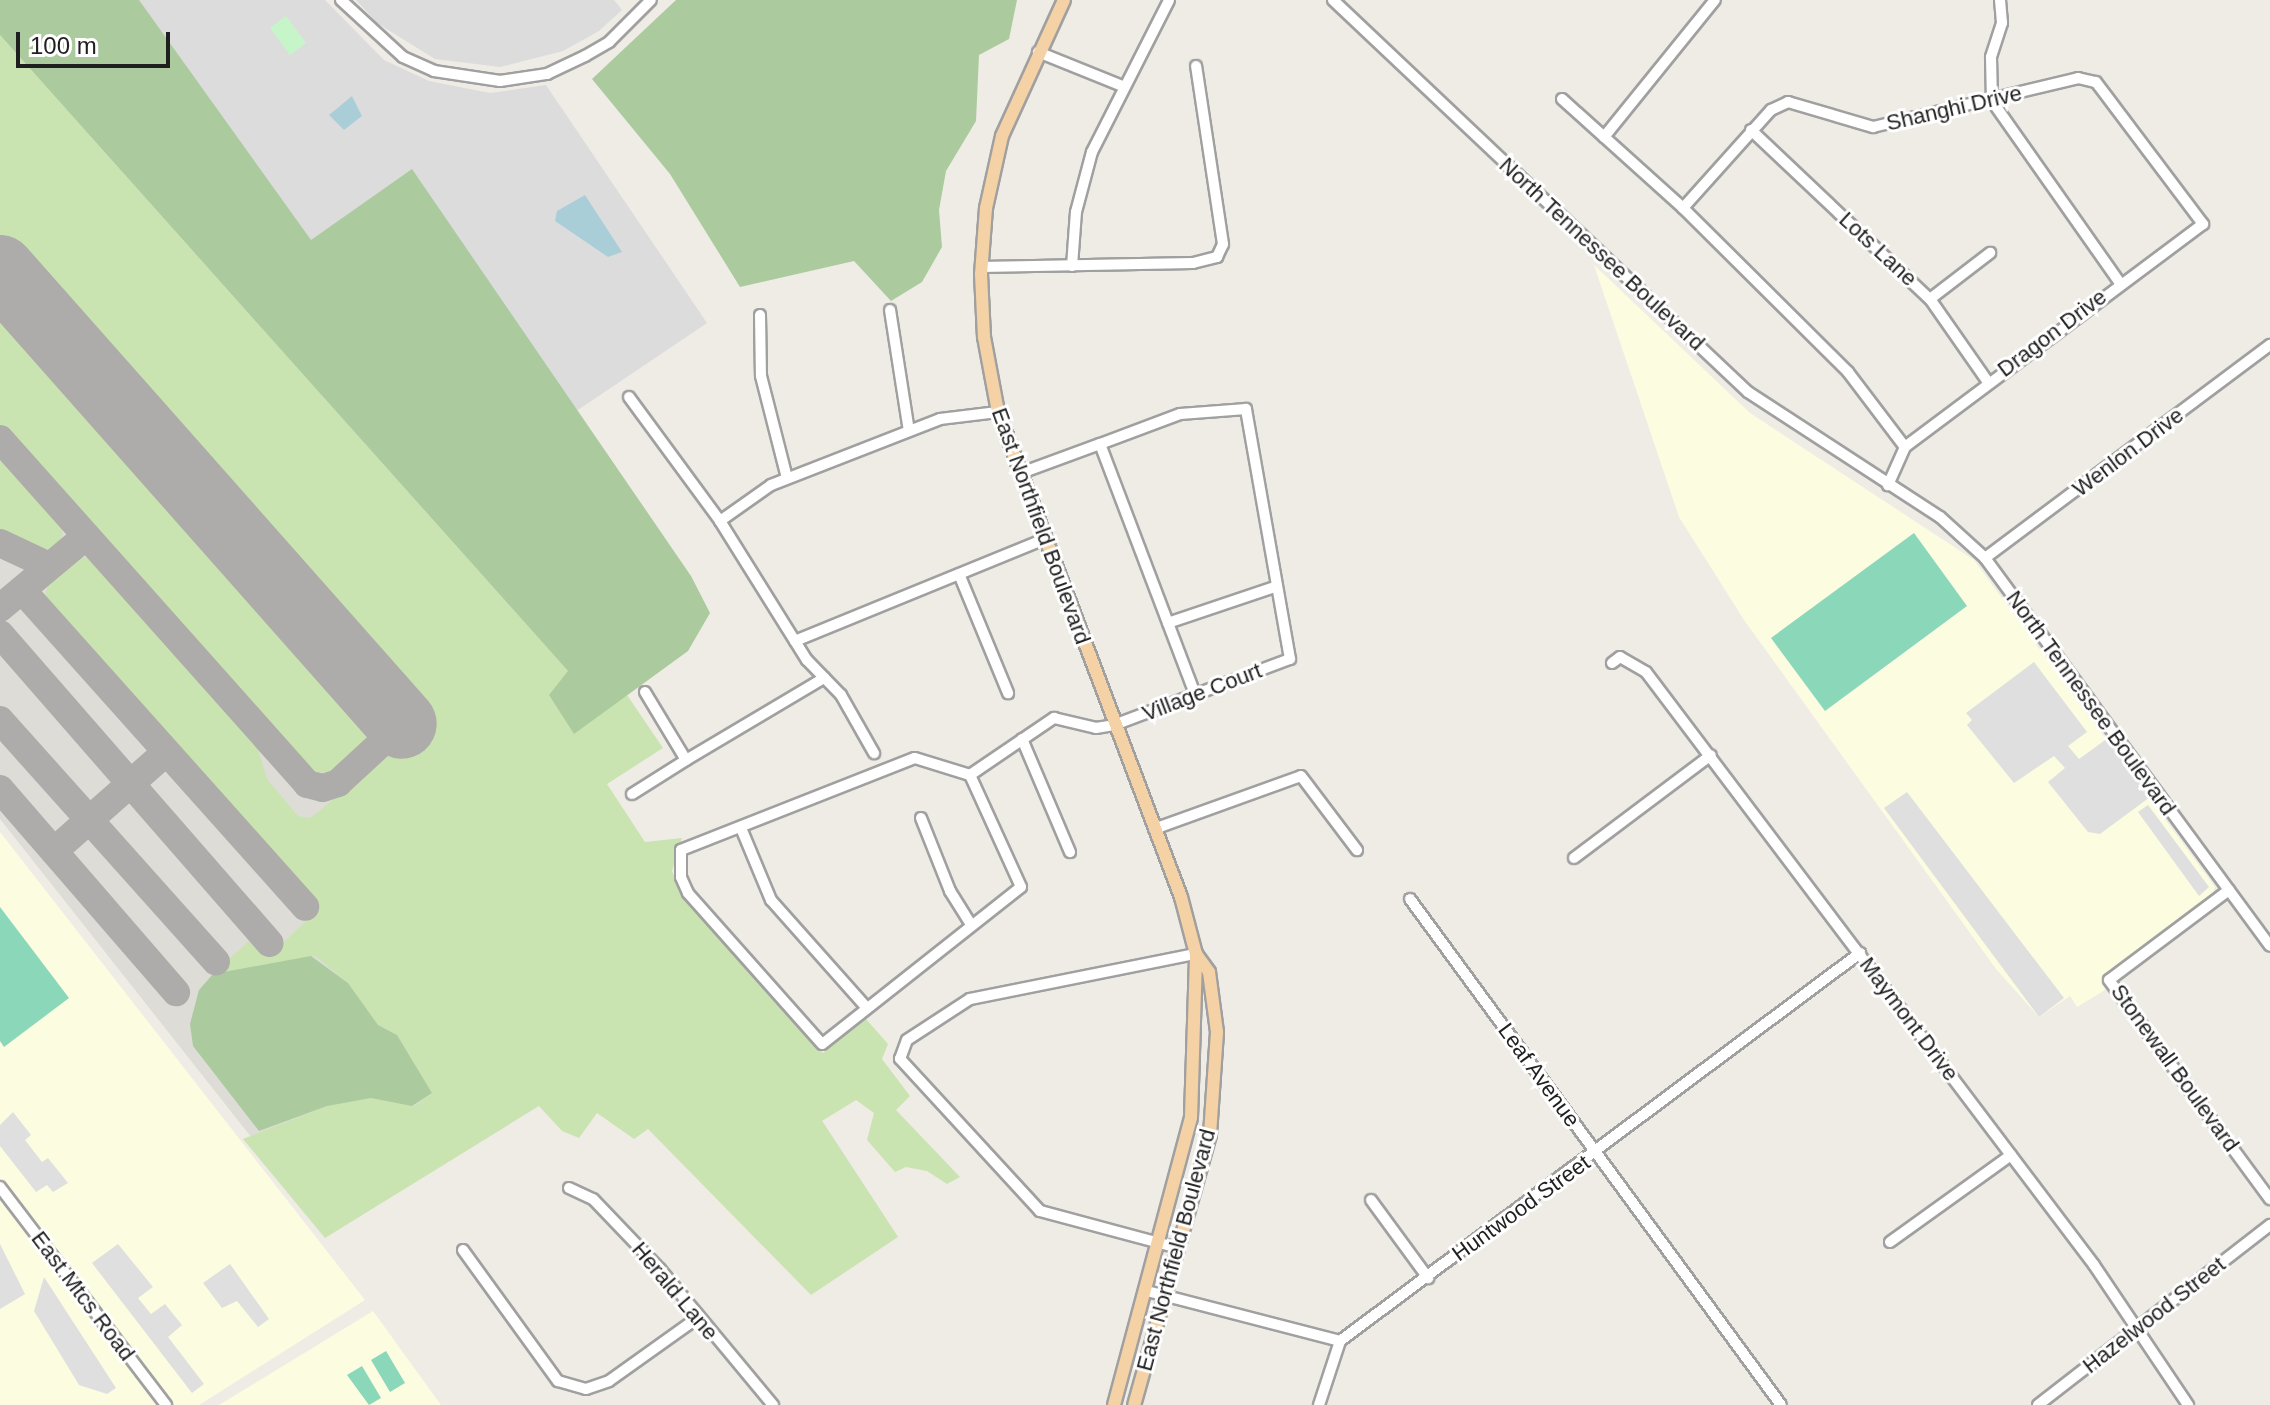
<!DOCTYPE html>
<style>
body{margin:0}
#map{position:relative;width:2270px;height:1405px;overflow:hidden;background:#efece6;font-family:Arial,sans-serif}
div>[style]{position:absolute}
[style*='--x']{left:calc(var(--x)*1px);top:calc(var(--y)*1px);width:calc(var(--w)*1px);rotate:calc(var(--a)*1deg)}
.residential>*{inset:0;background:#dddcdc}
.education>*{inset:0;background:#fcfce1}
.airport>*{inset:0;background:#dddcd7}
.grass>*{inset:0;background:#c9e4b0}
.forest>*{inset:0;background:#abca9e}
.park>*{inset:0;background:#c6f5ca}
.pitch>*{inset:0;background:#8ad7ba}
.parking>*{inset:0;background:#dfdfdf}
.water>*{inset:0;background:#aaced8}
.taxiway>*{height:28px;margin:-14px;padding:0 14px;transform-origin:14px;border-radius:14px;background:#aeacaa}
.runway>*{height:70px;margin:-35px;padding:0 35px;transform-origin:35px;border-radius:35px;background:#aeacaa}
.roads{filter:drop-shadow(2px 0 #a0a0a0) drop-shadow(-2px 0 #a0a0a0) drop-shadow(0 2px #a0a0a0) drop-shadow(0 -2px #a0a0a0)}
.minor>*{height:10px;margin:-5px;padding:0 5px;transform-origin:5px;border-radius:5px;background:#fff}
.major>*{height:12px;margin:-6px;padding:0 6px;transform-origin:6px;border-radius:6px;background:#f4d2a5}
span{translate:-50% -50%;white-space:nowrap;text-align:center;line-height:1.15;-webkit-text-stroke:6px #fff;paint-order:stroke}
.street-label{font-size:22px;color:#1f1f1f}
.scale{position:absolute;left:16px;top:32px;width:154px;height:36px;box-sizing:border-box;border:4px solid #1f1f1f;border-top:0;padding-left:10px;font-size:24px;line-height:28px;white-space:nowrap;color:#1f1f1f;-webkit-text-stroke:6px #fff;paint-order:stroke}
</style>
<div id="map">
<div class="residential">
<i style="clip-path:polygon(137px 0,325px 0,384px 60px,429px 81px,490px 93px,546px 85px,707px 323px,572px 414px,311px 247px)"></i>
<i style="clip-path:polygon(356px 0,614px 0,622px 10px,599px 31px,563px 51px,500px 67px,435px 59px,377px 23px)"></i>
</div>
<div class="education">
<i style="clip-path:polygon(1594px 265px,1750px 413px,1974px 560px,2215px 887px,2212px 896px,2103px 979px,2105px 990px,2077px 1007px,2070px 996px,2039px 1017px,1996px 969px,1744px 620px,1679px 517px)"></i>
<i style="clip-path:polygon(0 832px,365px 1300px,199px 1405px,0 1405px)"></i>
<i style="clip-path:polygon(373px 1311px,441px 1405px,219px 1405px)"></i>
</div>
<div class="airport">
<i style="clip-path:polygon(0 36px,582px 687px,565px 727px,898px 1237px,591px 1058px,323px 1228px,0 819px)"></i>
</div>
<div class="grass">
<i style="clip-path:polygon(0 35px,568px 671px,549px 695px,574px 733px,627px 695px,663px 748px,607px 784px,645px 842px,682px 838px,672px 871px,686px 901px,823px 1053px,866px 1019px,888px 1044px,882px 1059px,910px 1096px,896px 1110px,960px 1177px,947px 1184px,927px 1171px,906px 1167px,895px 1172px,867px 1140px,874px 1113px,856px 1100px,822px 1121px,898px 1237px,811px 1295px,648px 1129px,634px 1139px,597px 1113px,579px 1138px,562px 1131px,539px 1106px,325px 1238px,243px 1139px,332px 1104px,371px 1098px,415px 1106px,432px 1093px,397px 1035px,378px 1025px,348px 983px,315px 956px,213px 974px,250px 940px,270px 955px,319px 909px,44px 601px,50px 576px,75px 557px,92px 557px,102px 565px,255px 739px,267px 779px,298px 816px,310px 818px,321px 810px,428px 713px,0 234px)"></i>
<i style="clip-path:polygon(0 304px,371px 721px,369px 742px,340px 772px,309px 773px,0 425px)"></i>
<i style="clip-path:polygon(0 450px,63px 521px,61px 546px,37px 551px,0 533px)"></i>
</div>
<div class="forest">
<i style="clip-path:polygon(0 0,139px 0,311px 240px,412px 169px,691px 576px,710px 613px,688px 651px,574px 734px,549px 695px,568px 671px,0 35px)"></i>
<i style="clip-path:polygon(676px 0,1017px 0,1009px 39px,979px 55px,976px 121px,946px 171px,939px 210px,942px 247px,922px 282px,891px 301px,854px 261px,740px 287px,670px 174px,592px 79px)"></i>
<i style="clip-path:polygon(311px 956px,348px 983px,378px 1025px,397px 1035px,432px 1093px,412px 1106px,371px 1098px,327px 1106px,259px 1131px,193px 1046px,190px 1024px,199px 990px,213px 974px)"></i>
</div>
<div class="park">
<i style="clip-path:polygon(286px 16px,306px 43px,290px 55px,270px 28px)"></i>
</div>
<div class="pitch">
<i style="clip-path:polygon(1914px 533px,1967px 606px,1825px 711px,1771px 638px)"></i>
<i style="clip-path:polygon(0 907px,69px 998px,4px 1047px,0 1041px)"></i>
<i style="clip-path:polygon(386px 1351px,405px 1383px,390px 1392px,371px 1360px)"></i>
<i style="clip-path:polygon(362px 1366px,381px 1398px,369px 1405px,347px 1375px)"></i>
</div>
<div class="parking">
<i style="clip-path:polygon(2034px 662px,2087px 732px,2068px 746px,2079px 759px,2108px 738px,2150px 797px,2100px 834px,2088px 832px,2048px 782px,2065px 768px,2054px 756px,2014px 783px,1967px 725px,1972px 720px,1966px 713px)"></i>
<i style="clip-path:polygon(1907px 792px,2064px 998px,2039px 1017px,1884px 808px)"></i>
<i style="clip-path:polygon(2148px 805px,2209px 887px,2199px 896px,2138px 812px)"></i>
<i style="clip-path:polygon(13px 1112px,31px 1135px,25px 1140px,42px 1162px,48px 1158px,68px 1183px,53px 1192px,47px 1185px,36px 1192px,0 1146px,0 1125px)"></i>
<i style="clip-path:polygon(0 1244px,25px 1294px,0 1309px)"></i>
<i style="clip-path:polygon(118px 1244px,153px 1287px,138px 1298px,151px 1314px,165px 1304px,182px 1325px,168px 1337px,204px 1384px,192px 1393px,92px 1263px)"></i>
<i style="clip-path:polygon(230px 1264px,269px 1319px,258px 1327px,237px 1301px,222px 1308px,203px 1283px)"></i>
<i style="clip-path:polygon(44px 1277px,116px 1388px,107px 1394px,79px 1385px,34px 1311px)"></i>
</div>
<div class="water">
<i style="clip-path:polygon(352px 96px,362px 116px,344px 130px,329px 115px)"></i>
<i style="clip-path:polygon(585px 195px,622px 252px,608px 257px,555px 221px,557px 211px)"></i>
</div>
<div class="taxiway">
<i style="--x:0;--y:439;--w:462;--a:48.3"></i>
<i style="--x:307;--y:784;--w:16;--a:14"></i>
<i style="--x:323;--y:788;--w:16;--a:-18"></i>
<i style="--x:338;--y:783;--w:87;--a:-42.7"></i>
<i style="--x:0;--y:543;--w:54;--a:25.1"></i>
<i style="--x:22;--y:590;--w:425;--a:48.2"></i>
<i style="--x:0;--y:608;--w:112;--a:-39.9"></i>
<i style="--x:0;--y:634;--w:410;--a:48.9"></i>
<i style="--x:0;--y:720;--w:324;--a:48.2"></i>
<i style="--x:0;--y:789;--w:269;--a:49.1"></i>
<i style="--x:54;--y:851;--w:148;--a:-41.4"></i>
</div>
<div class="runway">
<i style="--x:0;--y:270;--w:606;--a:48.48"></i>
</div>
<div class="roads">
<div class="minor">
<i style="--x:341;--y:0;--w:84;--a:42.6"></i>
<i style="--x:403;--y:57;--w:34;--a:24"></i>
<i style="--x:434;--y:71;--w:67;--a:8.6"></i>
<i style="--x:500;--y:81;--w:48;--a:-8.5"></i>
<i style="--x:547;--y:74;--w:42;--a:-25.3"></i>
<i style="--x:585;--y:56;--w:28;--a:-30"></i>
<i style="--x:609;--y:42;--w:59;--a:-45"></i>
<i style="--x:1333;--y:0;--w:571;--a:43.37"></i>
<i style="--x:1748;--y:392;--w:229;--a:33.1"></i>
<i style="--x:1940;--y:517;--w:61;--a:42.3"></i>
<i style="--x:1985;--y:558;--w:481;--a:53.7"></i>
<i style="--x:2000;--y:0;--w:23;--a:85"></i>
<i style="--x:2002;--y:23;--w:36;--a:108"></i>
<i style="--x:1991;--y:57;--w:44;--a:88.7"></i>
<i style="--x:1992;--y:101;--w:221;--a:54.9"></i>
<i style="--x:1038;--y:52;--w:91;--a:22"></i>
<i style="--x:1562;--y:99;--w:163;--a:42"></i>
<i style="--x:1683;--y:208;--w:233;--a:44.8"></i>
<i style="--x:1848;--y:372;--w:94;--a:52.8"></i>
<i style="--x:1905;--y:447;--w:42;--a:114.1"></i>
<i style="--x:1751;--y:130;--w:246;--a:43.4"></i>
<i style="--x:1930;--y:299;--w:101;--a:55.1"></i>
<i style="--x:1604;--y:137;--w:176;--a:-51"></i>
<i style="--x:1683;--y:208;--w:132;--a:-48.1"></i>
<i style="--x:1771;--y:110;--w:19;--a:-25"></i>
<i style="--x:1788;--y:102;--w:89;--a:16.4"></i>
<i style="--x:1873;--y:127;--w:211;--a:-13.4"></i>
<i style="--x:2078;--y:78;--w:18;--a:13"></i>
<i style="--x:2096;--y:82;--w:178;--a:53"></i>
<i style="--x:2203;--y:224;--w:372;--a:143.2"></i>
<i style="--x:1072;--y:266;--w:54;--a:-85.8"></i>
<i style="--x:1076;--y:212;--w:62;--a:-75.1"></i>
<i style="--x:1092;--y:152;--w:170;--a:-63.1"></i>
<i style="--x:981;--y:267;--w:212;--a:-1.1"></i>
<i style="--x:1193;--y:263;--w:25;--a:-14"></i>
<i style="--x:1217;--y:257;--w:14;--a:-65"></i>
<i style="--x:1223;--y:244;--w:180;--a:-98.6"></i>
<i style="--x:1930;--y:299;--w:76;--a:-37.5"></i>
<i style="--x:890;--y:310;--w:122;--a:81.1"></i>
<i style="--x:760;--y:315;--w:61;--a:89.1"></i>
<i style="--x:761;--y:376;--w:105;--a:75.7"></i>
<i style="--x:629;--y:397;--w:154;--a:53.7"></i>
<i style="--x:720;--y:521;--w:164;--a:58"></i>
<i style="--x:807;--y:660;--w:49;--a:45.8"></i>
<i style="--x:841;--y:695;--w:67;--a:60.4"></i>
<i style="--x:1021;--y:473;--w:84;--a:-20.2"></i>
<i style="--x:1100;--y:444;--w:267;--a:69.2"></i>
<i style="--x:720;--y:521;--w:62;--a:-35.2"></i>
<i style="--x:771;--y:485;--w:181;--a:-21.3"></i>
<i style="--x:940;--y:419;--w:58;--a:-6.9"></i>
<i style="--x:1985;--y:558;--w:356;--a:-36.8"></i>
<i style="--x:959;--y:574;--w:129;--a:67.6"></i>
<i style="--x:1168;--y:623;--w:113;--a:-18.6"></i>
<i style="--x:795;--y:641;--w:270;--a:-22.2"></i>
<i style="--x:1612;--y:663;--w:10;--a:-37"></i>
<i style="--x:1620;--y:657;--w:30;--a:30"></i>
<i style="--x:1646;--y:672;--w:743;--a:52.93"></i>
<i style="--x:2094;--y:1265;--w:169;--a:56.1"></i>
<i style="--x:645;--y:692;--w:79;--a:58.9"></i>
<i style="--x:686;--y:760;--w:161;--a:-30.7"></i>
<i style="--x:1022;--y:739;--w:123;--a:67"></i>
<i style="--x:970;--y:775;--w:123;--a:65.5"></i>
<i style="--x:1021;--y:887;--w:253;--a:141.7"></i>
<i style="--x:822;--y:1044;--w:202;--a:-131.6"></i>
<i style="--x:688;--y:893;--w:17;--a:-114"></i>
<i style="--x:681;--y:877;--w:27;--a:-90"></i>
<i style="--x:681;--y:850;--w:251;--a:-21.5"></i>
<i style="--x:915;--y:758;--w:58;--a:17.2"></i>
<i style="--x:970;--y:775;--w:102;--a:-34.2"></i>
<i style="--x:1054;--y:718;--w:43;--a:13.4"></i>
<i style="--x:1096;--y:728;--w:18;--a:-9"></i>
<i style="--x:1114;--y:725;--w:188;--a:-20.6"></i>
<i style="--x:1290;--y:659;--w:254;--a:-100"></i>
<i style="--x:1246;--y:409;--w:66;--a:175.7"></i>
<i style="--x:1180;--y:414;--w:85;--a:159.4"></i>
<i style="--x:632;--y:794;--w:64;--a:-32.2"></i>
<i style="--x:921;--y:818;--w:79;--a:68.3"></i>
<i style="--x:950;--y:891;--w:40;--a:58"></i>
<i style="--x:741;--y:828;--w:78;--a:67.4"></i>
<i style="--x:771;--y:900;--w:142;--a:48.4"></i>
<i style="--x:1154;--y:829;--w:156;--a:-19.8"></i>
<i style="--x:1301;--y:776;--w:93;--a:52.9"></i>
<i style="--x:1574;--y:858;--w:171;--a:-36.9"></i>
<i style="--x:2229;--y:890;--w:150;--a:143.1"></i>
<i style="--x:2109;--y:980;--w:272;--a:53.7"></i>
<i style="--x:1410;--y:899;--w:627;--a:53.75"></i>
<i style="--x:0;--y:1187;--w:274;--a:52.7"></i>
<i style="--x:569;--y:1188;--w:26;--a:25"></i>
<i style="--x:593;--y:1199;--w:97;--a:46.3"></i>
<i style="--x:660;--y:1269;--w:177;--a:50.3"></i>
<i style="--x:1371;--y:1200;--w:97;--a:53.8"></i>
<i style="--x:1890;--y:1242;--w:149;--a:-35.7"></i>
<i style="--x:1178;--y:1248;--w:143;--a:-165"></i>
<i style="--x:1040;--y:1211;--w:207;--a:-132.6"></i>
<i style="--x:900;--y:1059;--w:20;--a:-70"></i>
<i style="--x:907;--y:1040;--w:75;--a:-33.1"></i>
<i style="--x:970;--y:999;--w:230;--a:-11.3"></i>
<i style="--x:463;--y:1250;--w:162;--a:54.1"></i>
<i style="--x:558;--y:1381;--w:29;--a:16"></i>
<i style="--x:586;--y:1389;--w:24;--a:-19"></i>
<i style="--x:609;--y:1381;--w:107;--a:-35.5"></i>
<i style="--x:1147;--y:1291;--w:199;--a:14.5"></i>
<i style="--x:1340;--y:1341;--w:649;--a:-36.73"></i>
<i style="--x:1319;--y:1405;--w:67;--a:-71.8"></i>
<i style="--x:2038;--y:1405;--w:294;--a:-37.8"></i>
</div>
<div class="major">
<i style="--x:1064;--y:0;--w:149;--a:114.5"></i>
<i style="--x:1002;--y:136;--w:74;--a:102.5"></i>
<i style="--x:986;--y:208;--w:66;--a:94.3"></i>
<i style="--x:981;--y:274;--w:63;--a:87.3"></i>
<i style="--x:984;--y:337;--w:76;--a:79.4"></i>
<i style="--x:998;--y:412;--w:518;--a:69.33"></i>
<i style="--x:1181;--y:897;--w:59;--a:75.3"></i>
<i style="--x:1196;--y:954;--w:22;--a:54"></i>
<i style="--x:1209;--y:972;--w:61;--a:82.4"></i>
<i style="--x:1217;--y:1032;--w:103;--a:93.9"></i>
<i style="--x:1210;--y:1135;--w:280;--a:105.7"></i>
<i style="--x:1114;--y:1405;--w:298;--a:-75"></i>
<i style="--x:1191;--y:1117;--w:163;--a:-88.2"></i>
</div>
</div>
<div class="street-label">
<span style="left:1954px;top:108px;rotate:-13deg">Shanghi Drive</span>
<span style="left:1878px;top:249px;rotate:43deg">Lots Lane</span>
<span style="left:1602px;top:254px;rotate:43deg">North Tennessee Boulevard</span>
<span style="left:2052px;top:333px;rotate:-37deg">Dragon Drive</span>
<span style="left:2128px;top:452px;rotate:-37deg">Wenlon Drive</span>
<span style="left:1041px;top:526px;rotate:70deg">East Northfield Boulevard</span>
<span style="left:1202px;top:692px;rotate:-21deg">Village Court</span>
<span style="left:2091px;top:703px;rotate:54deg">North Tennessee Boulevard</span>
<span style="left:1909px;top:1019px;rotate:53deg">Maymont Drive</span>
<span style="left:2175px;top:1068px;rotate:54deg">Stonewall Boulevard</span>
<span style="left:1539px;top:1075px;rotate:54deg">Leaf Avenue</span>
<span style="left:1521px;top:1208px;rotate:-36deg">Huntwood Street</span>
<span style="left:1176px;top:1250px;rotate:-75deg">East Northfield Boulevard</span>
<span style="left:675px;top:1291px;rotate:50deg">Herald Lane</span>
<span style="left:83px;top:1296px;rotate:53deg">East Mtcs Road</span>
<span style="left:2154px;top:1315px;rotate:-38deg">Hazelwood Street</span>
</div>
<div class="scale">100 m</div>
</div>
